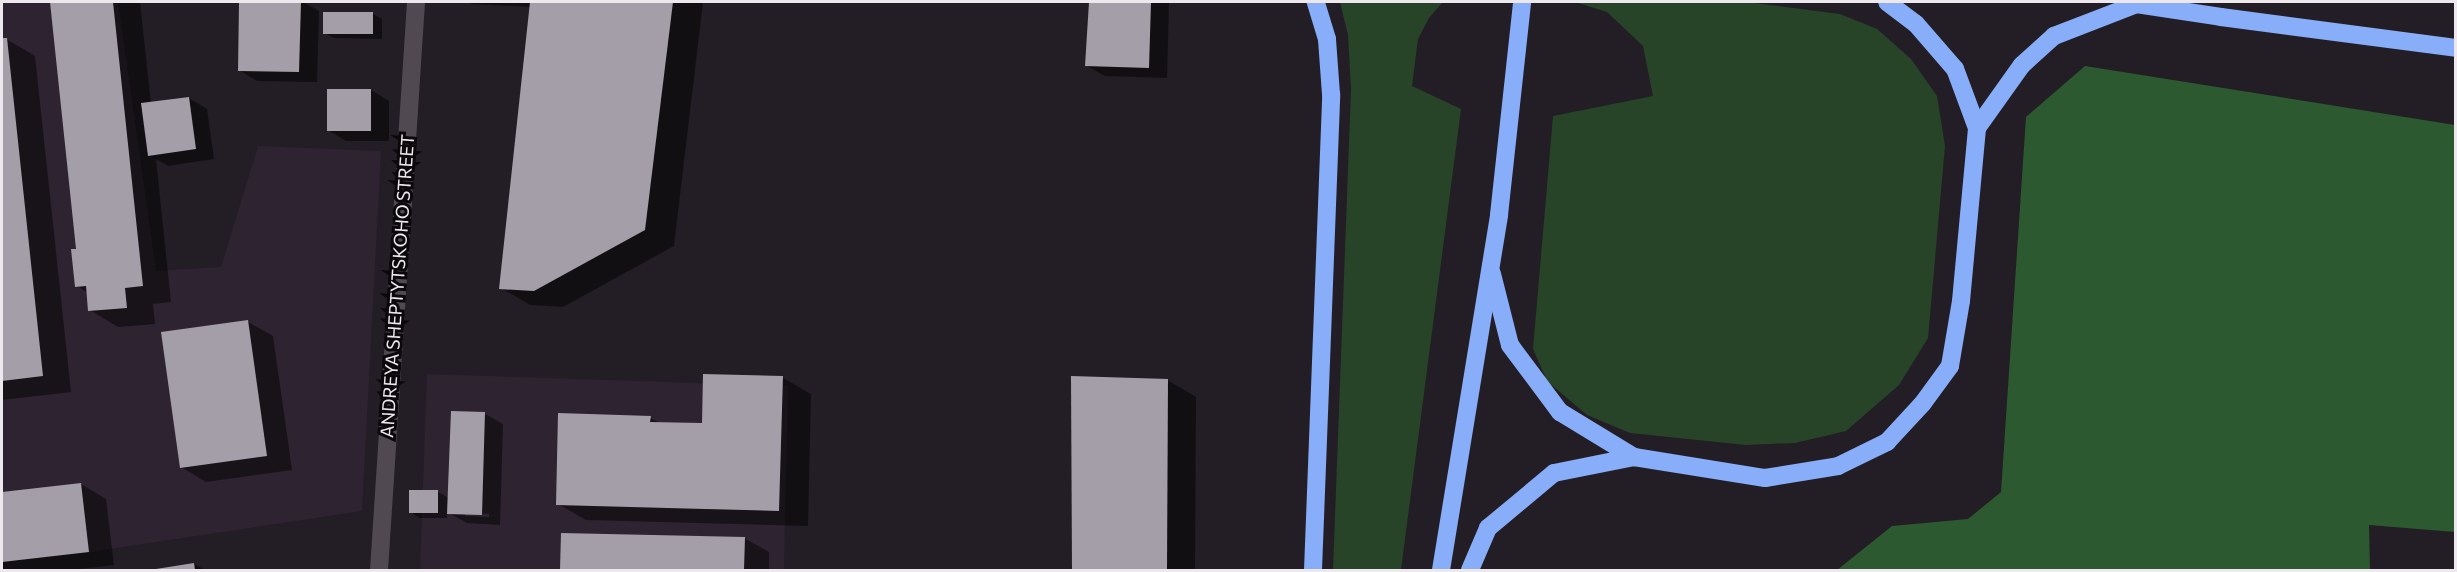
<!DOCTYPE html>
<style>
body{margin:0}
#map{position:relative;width:2457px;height:572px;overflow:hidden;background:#231d25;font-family:Commissioner,sans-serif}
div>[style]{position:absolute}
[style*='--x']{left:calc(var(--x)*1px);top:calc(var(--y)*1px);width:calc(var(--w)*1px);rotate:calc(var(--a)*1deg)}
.built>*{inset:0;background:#2e2330}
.green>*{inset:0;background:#274429}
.forest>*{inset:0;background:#2c592f}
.shadow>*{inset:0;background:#0007}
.building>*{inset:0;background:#a49ea9}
.minor>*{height:18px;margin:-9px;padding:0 9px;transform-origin:9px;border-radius:9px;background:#514952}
.highway>*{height:18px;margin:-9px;padding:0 9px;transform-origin:9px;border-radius:9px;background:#88adf9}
span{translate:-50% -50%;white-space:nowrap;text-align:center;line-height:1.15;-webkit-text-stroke:6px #0b080b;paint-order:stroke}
.street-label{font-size:18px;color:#ede8ee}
.frame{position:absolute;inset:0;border:3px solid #ede8ee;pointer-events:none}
</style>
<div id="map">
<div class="built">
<i style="clip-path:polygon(2px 2px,118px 2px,156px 271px,221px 267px,258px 146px,381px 151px,362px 511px,89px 552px,2px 562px)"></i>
<i style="clip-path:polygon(427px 374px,788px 386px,784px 570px,420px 570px)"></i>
</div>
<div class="green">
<i style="clip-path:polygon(1340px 2px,1747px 2px,1840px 14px,1877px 29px,1911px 59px,1937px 96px,1945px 146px,1928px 338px,1899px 385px,1846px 431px,1795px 443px,1746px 445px,1630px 433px,1587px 415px,1547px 381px,1533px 349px,1553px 116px,1653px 96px,1643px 46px,1607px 12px,1575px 2px,1443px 2px,1429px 18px,1418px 39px,1412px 86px,1461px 109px,1401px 570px,1333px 570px,1351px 89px,1348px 35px)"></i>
</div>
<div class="forest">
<i style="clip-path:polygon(2085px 66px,2455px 125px,2455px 532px,2369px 525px,2370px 570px,1837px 570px,1892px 526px,1968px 519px,2001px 492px,2026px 117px)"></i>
</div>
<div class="shadow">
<i style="clip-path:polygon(52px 2px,140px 2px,151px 104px,189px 98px,207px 109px,214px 159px,168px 166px,156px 159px,171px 302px,153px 304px,155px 324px,118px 327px,90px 310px,88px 293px,77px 286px,77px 250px)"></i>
<i style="clip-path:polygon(241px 2px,303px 2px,319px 11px,317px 82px,257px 81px,239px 70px)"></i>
<i style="clip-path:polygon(468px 2px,703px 2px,674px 246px,563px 307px,530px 305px,501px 288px,532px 7px,472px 4px)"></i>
<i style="clip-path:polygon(1091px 2px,1169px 2px,1167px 78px,1105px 76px,1087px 66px)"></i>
<i style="clip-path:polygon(373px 14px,382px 19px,382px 39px,334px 38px,324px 33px)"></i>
<i style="clip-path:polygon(6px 39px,35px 56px,71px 392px,2px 400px,2px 40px)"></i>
<i style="clip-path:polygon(371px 90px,389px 101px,389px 141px,346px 141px,328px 130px)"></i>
<i style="clip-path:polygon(248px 322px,273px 336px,292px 470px,206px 482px,181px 467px)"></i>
<i style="clip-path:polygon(783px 378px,811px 394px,808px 526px,586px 520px,558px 504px,650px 418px,660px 423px,703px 424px)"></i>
<i style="clip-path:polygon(1073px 378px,1167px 380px,1196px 397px,1195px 570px,1074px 570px)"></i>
<i style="clip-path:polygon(evenodd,452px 412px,485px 414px,503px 424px,500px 525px,467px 523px,447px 512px,447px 518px,420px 518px,410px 512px,438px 492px,449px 498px,452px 412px,465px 513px,489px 514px,489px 517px,465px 516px,465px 513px)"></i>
<i style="clip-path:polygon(81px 484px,106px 499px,114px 565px,71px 570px,2px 570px,2px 494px)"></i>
<i style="clip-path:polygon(562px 535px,744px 538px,769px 552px,769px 570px,562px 570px)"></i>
<i style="clip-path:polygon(194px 564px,205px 570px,158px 570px)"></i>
</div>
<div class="building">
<i style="clip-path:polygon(50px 2px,113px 2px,143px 286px,125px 288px,127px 308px,88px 311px,86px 286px,75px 287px,71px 249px,76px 249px)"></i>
<i style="clip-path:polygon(239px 2px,301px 2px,299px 72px,238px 71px)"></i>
<i style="clip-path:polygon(530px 2px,673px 2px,645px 230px,534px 291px,499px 289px)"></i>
<i style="clip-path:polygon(1089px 2px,1151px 2px,1149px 68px,1085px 66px)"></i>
<i style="clip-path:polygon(323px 12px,373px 12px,373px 34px,323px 34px)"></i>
<i style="clip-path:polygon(2px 38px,7px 38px,43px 376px,2px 381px)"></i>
<i style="clip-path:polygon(327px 89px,371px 89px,371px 131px,327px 131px)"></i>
<i style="clip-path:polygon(189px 97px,196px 149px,148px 156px,141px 103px)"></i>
<i style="clip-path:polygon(248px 320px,267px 456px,180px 468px,161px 332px)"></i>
<i style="clip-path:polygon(703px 374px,783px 376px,779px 511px,556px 505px,558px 413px,651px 416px,650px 422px,702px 423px)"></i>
<i style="clip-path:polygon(1071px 376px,1168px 379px,1167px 570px,1072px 570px)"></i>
<i style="clip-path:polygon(451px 411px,485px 412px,482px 515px,447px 514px)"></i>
<i style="clip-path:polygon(81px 483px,89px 552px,2px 562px,2px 492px)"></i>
<i style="clip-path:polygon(409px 490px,438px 490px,438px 513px,409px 513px)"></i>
<i style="clip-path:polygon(561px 533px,745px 537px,744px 570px,560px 570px)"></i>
<i style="clip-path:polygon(194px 563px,195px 570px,156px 570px,156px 569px)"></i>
</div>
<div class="minor">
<i style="--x:379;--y:570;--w:569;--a:-86.27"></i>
</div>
<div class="highway">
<i style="--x:2123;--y:2;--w:99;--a:8.7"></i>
<i style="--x:2221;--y:17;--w:237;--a:7.5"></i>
<i style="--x:1977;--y:128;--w:77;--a:-54.5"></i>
<i style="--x:2022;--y:65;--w:43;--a:-42.2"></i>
<i style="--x:2054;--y:36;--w:89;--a:-21.1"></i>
<i style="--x:1492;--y:274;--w:73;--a:75.8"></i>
<i style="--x:1510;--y:345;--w:84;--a:53.3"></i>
<i style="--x:1560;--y:412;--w:87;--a:31.3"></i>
<i style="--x:1313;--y:570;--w:476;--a:-87.8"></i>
<i style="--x:1331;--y:94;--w:55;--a:-94.2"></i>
<i style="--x:1327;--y:39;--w:39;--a:-107"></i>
<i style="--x:1441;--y:570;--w:360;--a:-80.7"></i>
<i style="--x:1499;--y:215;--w:214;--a:-83.8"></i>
<i style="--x:1470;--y:570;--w:46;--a:-66.8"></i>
<i style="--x:1488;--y:528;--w:86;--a:-39.8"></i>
<i style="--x:1554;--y:473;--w:82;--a:-11.3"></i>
<i style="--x:1634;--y:457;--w:133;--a:9.1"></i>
<i style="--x:1765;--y:478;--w:74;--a:-9.3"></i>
<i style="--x:1838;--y:466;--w:55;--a:-26.1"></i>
<i style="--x:1887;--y:442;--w:53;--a:-47.3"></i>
<i style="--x:1923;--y:403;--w:46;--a:-53.9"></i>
<i style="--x:1950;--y:366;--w:66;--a:-80.4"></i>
<i style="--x:1961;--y:301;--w:174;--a:-84.7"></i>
<i style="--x:1977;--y:128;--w:63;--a:-110.4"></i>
<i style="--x:1955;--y:69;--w:60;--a:-130.9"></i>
<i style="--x:1916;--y:24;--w:36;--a:-143"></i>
</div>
<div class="street-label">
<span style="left:397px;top:286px;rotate:-86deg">ANDREYA SHEPTYTSKOHO STREET</span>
</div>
<div class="frame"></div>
</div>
